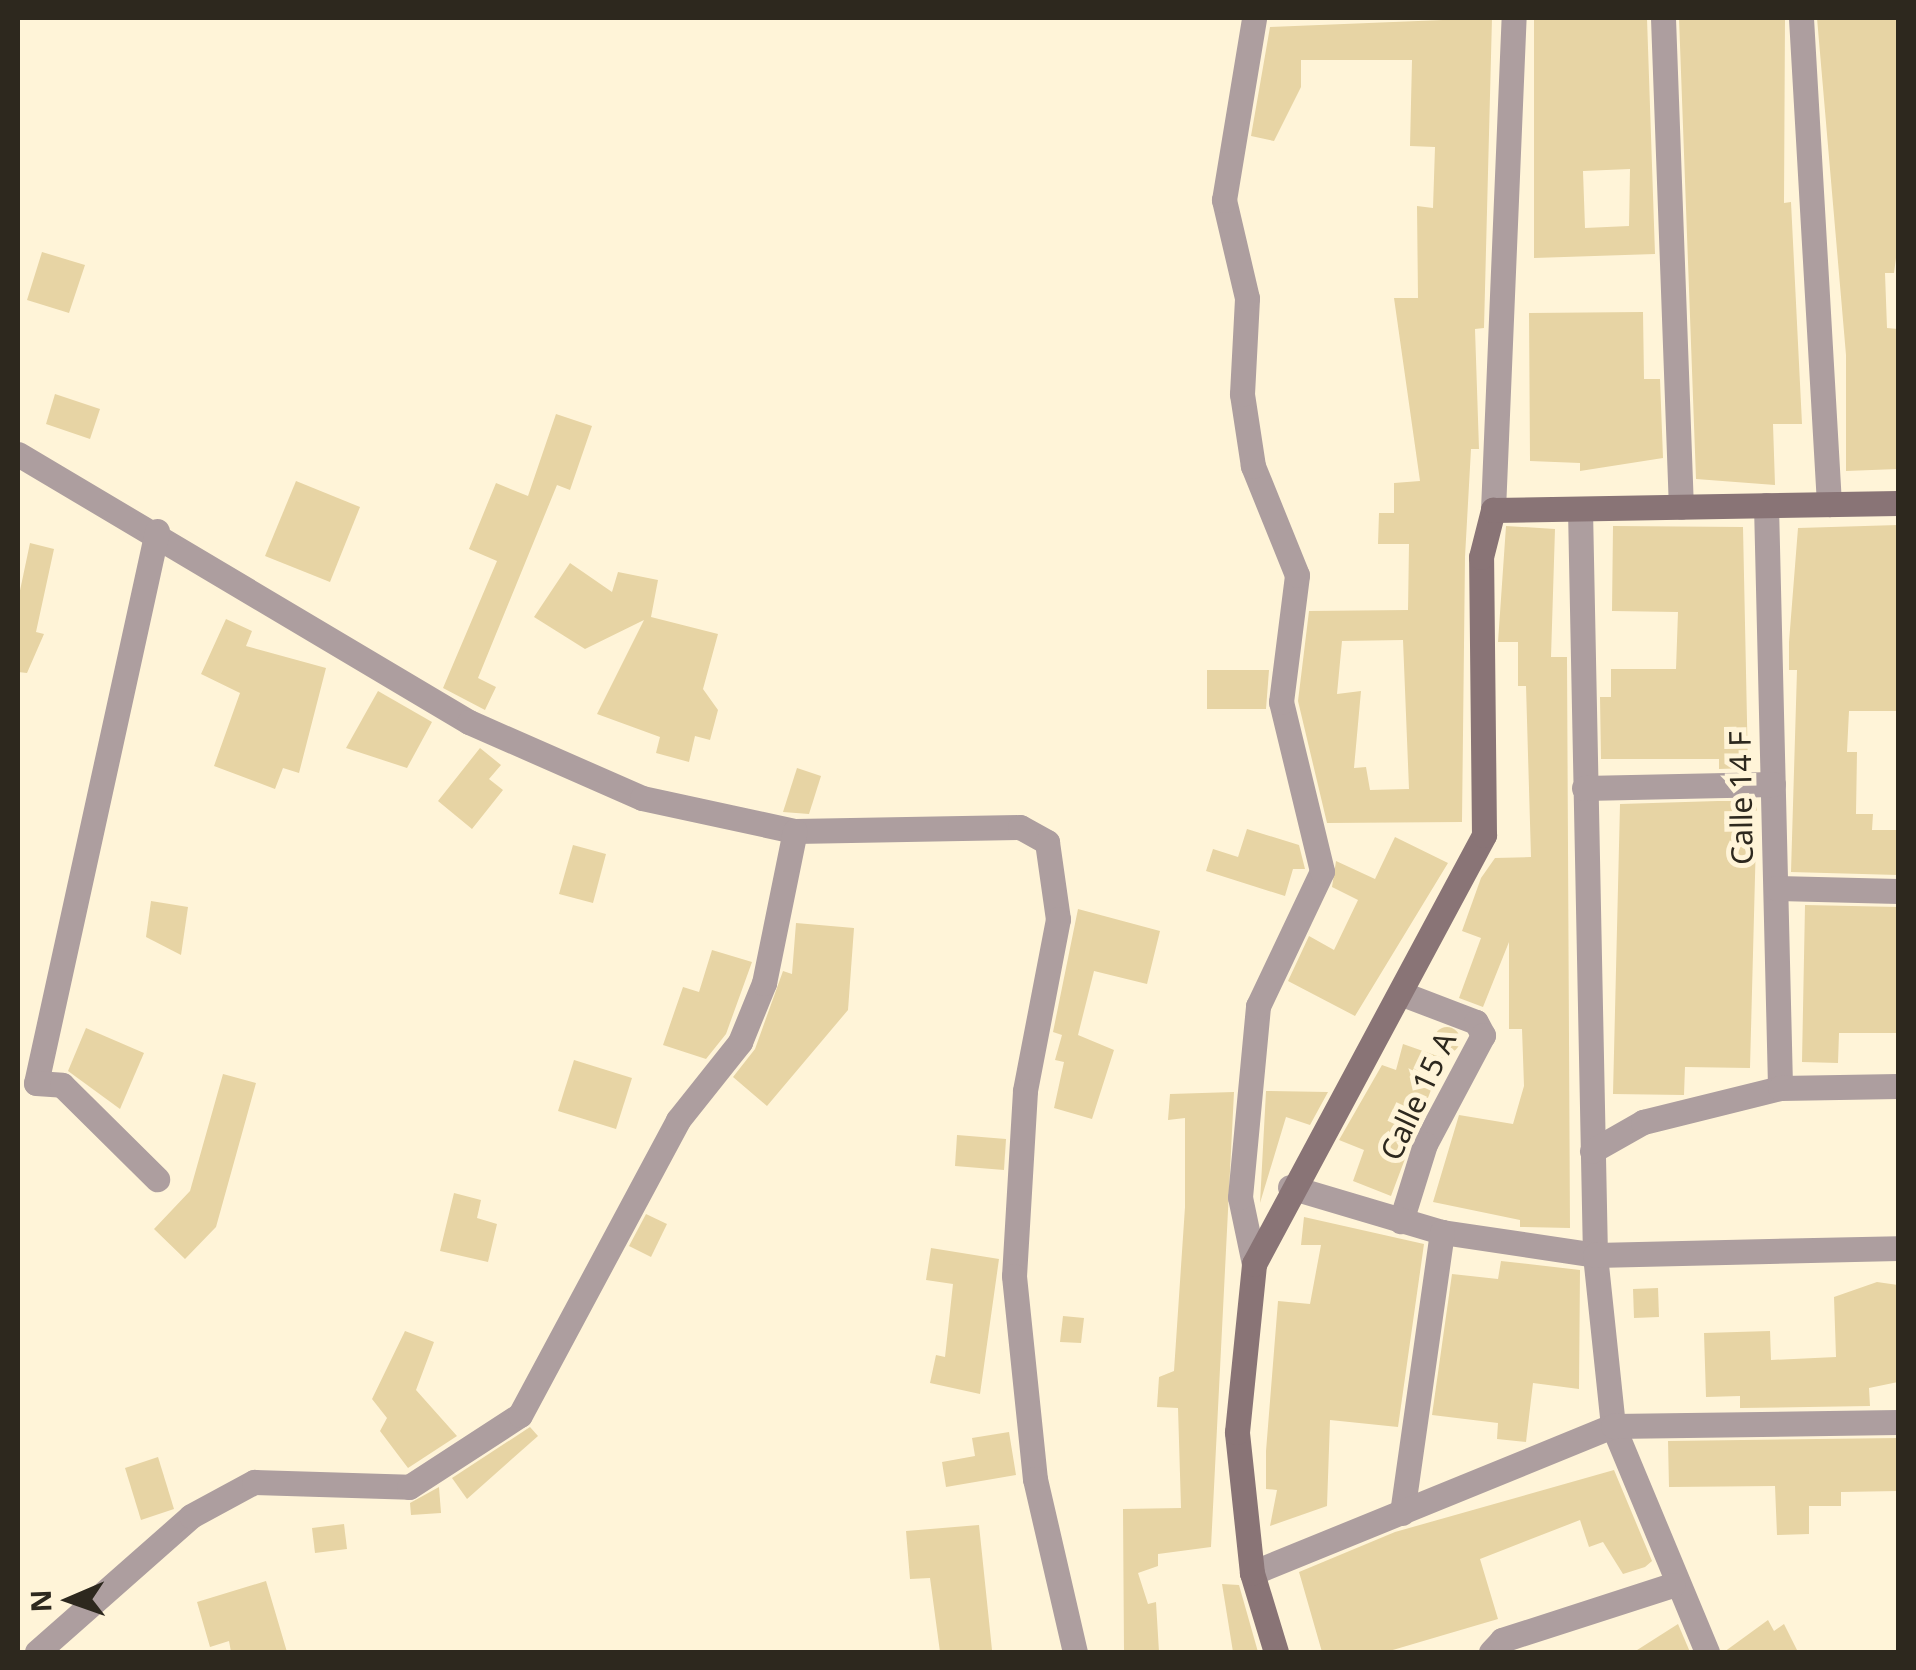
<!DOCTYPE html>
<style>
body{margin:0}
#map{position:relative;width:1916px;height:1670px;overflow:hidden;background:#fff4d8;font-family:"Noto Sans",sans-serif}
div>[style]{position:absolute}
[style*='--x']{left:calc(var(--x)*1px);top:calc(var(--y)*1px);width:calc(var(--w)*1px);rotate:calc(var(--a)*1deg)}
.building>*{inset:0;background:#e7d4a4}
.round{border-radius:50%}
.minor>*{height:25px;margin:-12.5px;padding:0 12.5px;transform-origin:12.5px;border-radius:12.5px;background:#ad9e9f}
.tertiary>*{height:25px;margin:-12.5px;padding:0 12.5px;transform-origin:12.5px;border-radius:12.5px;background:#ad9e9f}
.secondary>*{height:25px;margin:-12.5px;padding:0 12.5px;transform-origin:12.5px;border-radius:12.5px;background:#897476}
span{translate:-50% -50%;white-space:nowrap;text-align:center;line-height:1.15;-webkit-text-stroke:10px #fff4d8;paint-order:stroke}
.street-label{font-size:30px;color:#2d281e}
.frame{position:absolute;inset:0;border:20px solid #2d281e;pointer-events:none}
.north{position:absolute;left:20px;top:1550px;width:100px;height:100px;-webkit-text-stroke:8px #fff4d8;paint-order:stroke;rotate:268deg;font-size:28px;font-weight:700;line-height:40px;text-align:center;color:#2d281e}
.north::after{content:'';display:block;margin:auto;width:35px;height:45px;background:#2d281e;clip-path:polygon(50% 0,100% 100%,50% 72%,0 100%)}
</style>
<div id="map">
<div class="building">
<i style="clip-path:polygon(evenodd,1492px 18px,1484px 328px,1475px 329px,1479px 449px,1471px 449px,1465px 557px,1462px 822px,1327px 823px,1298px 701px,1309px 611px,1408px 610px,1409px 544px,1378px 544px,1379px 513px,1394px 513px,1394px 483px,1420px 481px,1394px 298px,1418px 298px,1417px 206px,1433px 208px,1435px 147px,1410px 146px,1412px 60px,1301px 60px,1301px 87px,1274px 141px,1251px 136px,1270px 27px,1492px 18px,1403px 640px,1409px 789px,1370px 790px,1366px 767px,1354px 768px,1361px 691px,1337px 694px,1342px 641px,1403px 640px)"></i>
<i style="clip-path:polygon(evenodd,1534px 18px,1647px 18px,1655px 254px,1534px 258px,1534px 18px,1630px 169px,1629px 226px,1585px 228px,1583px 171px,1630px 169px)"></i>
<i style="clip-path:polygon(1679px 18px,1785px 18px,1784px 203px,1791px 202px,1802px 424px,1773px 424px,1775px 485px,1696px 479px)"></i>
<i style="clip-path:polygon(1817px 18px,1898px 18px,1898px 243px,1894px 273px,1885px 273px,1887px 328px,1898px 329px,1898px 469px,1846px 471px,1846px 355px)"></i>
<i style="clip-path:polygon(42px 252px,85px 265px,69px 313px,27px 300px)"></i>
<i style="clip-path:polygon(1643px 312px,1644px 379px,1660px 379px,1663px 458px,1580px 471px,1580px 463px,1530px 461px,1529px 313px)"></i>
<i style="clip-path:polygon(55px 394px,100px 409px,90px 439px,46px 424px)"></i>
<i style="clip-path:polygon(556px 414px,592px 426px,570px 490px,557px 485px,478px 678px,496px 687px,485px 710px,443px 688px,497px 561px,469px 549px,496px 483px,528px 496px)"></i>
<i style="clip-path:polygon(296px 481px,360px 507px,330px 582px,265px 556px)"></i>
<i style="clip-path:polygon(1898px 525px,1898px 711px,1849px 711px,1847px 752px,1857px 752px,1856px 814px,1873px 814px,1872px 830px,1898px 830px,1898px 875px,1791px 872px,1797px 670px,1789px 670px,1789px 642px,1798px 528px)"></i>
<i style="clip-path:polygon(1506px 526px,1555px 529px,1551px 657px,1567px 657px,1570px 1228px,1520px 1227px,1520px 1220px,1433px 1202px,1459px 1115px,1513px 1124px,1524px 1086px,1522px 1029px,1509px 1029px,1509px 942px,1483px 1007px,1459px 998px,1481px 938px,1462px 931px,1481px 878px,1495px 858px,1531px 857px,1526px 686px,1518px 686px,1518px 642px,1498px 642px)"></i>
<i style="clip-path:polygon(1613px 526px,1743px 527px,1748px 768px,1719px 769px,1719px 759px,1601px 759px,1600px 697px,1611px 697px,1611px 669px,1676px 669px,1678px 612px,1612px 611px)"></i>
<i style="clip-path:polygon(30px 543px,54px 549px,36px 632px,44px 634px,27px 673px,18px 672px,18px 600px)"></i>
<i style="clip-path:polygon(570px 563px,612px 592px,618px 572px,658px 580px,651px 617px,718px 634px,703px 689px,718px 710px,710px 740px,695px 736px,689px 762px,656px 753px,660px 737px,597px 714px,644px 620px,585px 649px,534px 617px)"></i>
<i style="clip-path:polygon(226px 619px,252px 631px,246px 646px,326px 668px,299px 773px,283px 768px,275px 789px,214px 766px,240px 693px,201px 674px)"></i>
<i style="clip-path:polygon(1207px 670px,1269px 670px,1266px 709px,1207px 709px)"></i>
<i style="clip-path:polygon(378px 691px,432px 722px,407px 768px,346px 748px)"></i>
<i style="clip-path:polygon(480px 748px,501px 765px,489px 779px,503px 790px,472px 829px,438px 801px)"></i>
<i style="clip-path:polygon(797px 768px,821px 776px,809px 814px,783px 812px)"></i>
<i style="clip-path:polygon(1718px 801px,1757px 801px,1750px 1068px,1685px 1067px,1684px 1095px,1613px 1094px,1620px 804px)"></i>
<i style="clip-path:polygon(1247px 829px,1299px 845px,1305px 869px,1293px 869px,1285px 896px,1206px 871px,1213px 849px,1238px 857px)"></i>
<i style="clip-path:polygon(1395px 837px,1448px 863px,1355px 1016px,1288px 981px,1309px 936px,1334px 950px,1358px 900px,1332px 887px,1336px 861px,1375px 879px)"></i>
<i style="clip-path:polygon(573px 845px,606px 854px,593px 903px,559px 894px)"></i>
<i style="clip-path:polygon(151px 901px,188px 907px,181px 955px,146px 937px)"></i>
<i style="clip-path:polygon(1805px 905px,1898px 907px,1898px 1033px,1839px 1033px,1838px 1063px,1802px 1062px)"></i>
<i style="clip-path:polygon(1078px 909px,1160px 931px,1147px 984px,1094px 971px,1078px 1035px,1114px 1050px,1092px 1119px,1054px 1108px,1064px 1062px,1055px 1060px,1062px 1035px,1053px 1032px)"></i>
<i style="clip-path:polygon(796px 923px,854px 928px,848px 1010px,767px 1106px,733px 1077px,755px 1049px,783px 971px,792px 974px)"></i>
<i style="clip-path:polygon(712px 950px,752px 962px,726px 1034px,706px 1059px,663px 1045px,683px 987px,699px 992px)"></i>
<i class="round" style="left:1434px;top:1027px;width:26px;height:26px"></i>
<i style="clip-path:polygon(86px 1028px,144px 1053px,120px 1109px,68px 1071px)"></i>
<i style="clip-path:polygon(1403px 1044px,1443px 1058px,1391px 1196px,1353px 1181px,1364px 1150px,1339px 1140px,1382px 1065px,1396px 1070px)"></i>
<i style="clip-path:polygon(574px 1060px,632px 1078px,616px 1129px,558px 1111px)"></i>
<i style="clip-path:polygon(223px 1074px,256px 1083px,216px 1227px,185px 1259px,154px 1229px,190px 1191px)"></i>
<i style="clip-path:polygon(1266px 1091px,1328px 1092px,1310px 1125px,1286px 1117px,1260px 1203px)"></i>
<i style="clip-path:polygon(1234px 1092px,1211px 1547px,1158px 1554px,1158px 1566px,1138px 1573px,1148px 1604px,1156px 1602px,1159px 1652px,1124px 1652px,1123px 1509px,1181px 1508px,1178px 1408px,1157px 1407px,1159px 1377px,1174px 1371px,1185px 1207px,1185px 1118px,1168px 1120px,1170px 1094px)"></i>
<i style="clip-path:polygon(957px 1135px,1006px 1139px,1004px 1170px,955px 1166px)"></i>
<i style="clip-path:polygon(454px 1193px,481px 1200px,477px 1218px,497px 1224px,488px 1262px,440px 1251px)"></i>
<i style="clip-path:polygon(646px 1214px,667px 1224px,651px 1257px,629px 1246px)"></i>
<i style="clip-path:polygon(1304px 1217px,1424px 1244px,1398px 1427px,1330px 1420px,1327px 1506px,1270px 1526px,1277px 1490px,1266px 1489px,1266px 1451px,1278px 1301px,1310px 1304px,1321px 1245px,1301px 1245px)"></i>
<i style="clip-path:polygon(931px 1248px,999px 1259px,980px 1394px,930px 1383px,936px 1355px,945px 1357px,953px 1284px,926px 1280px)"></i>
<i style="clip-path:polygon(1501px 1261px,1580px 1270px,1579px 1389px,1533px 1383px,1526px 1442px,1497px 1439px,1498px 1423px,1432px 1415px,1452px 1274px,1498px 1279px)"></i>
<i style="clip-path:polygon(1877px 1282px,1898px 1285px,1898px 1382px,1869px 1388px,1870px 1406px,1740px 1408px,1740px 1396px,1706px 1397px,1704px 1333px,1770px 1331px,1771px 1360px,1836px 1357px,1834px 1297px)"></i>
<i style="clip-path:polygon(1658px 1288px,1659px 1317px,1634px 1318px,1633px 1289px)"></i>
<i style="clip-path:polygon(1063px 1316px,1084px 1318px,1081px 1343px,1060px 1342px)"></i>
<i style="clip-path:polygon(405px 1331px,434px 1342px,416px 1390px,457px 1436px,408px 1468px,380px 1431px,387px 1418px,372px 1399px)"></i>
<i style="clip-path:polygon(530px 1427px,538px 1436px,467px 1499px,452px 1478px)"></i>
<i style="clip-path:polygon(1009px 1432px,1016px 1475px,946px 1487px,942px 1462px,975px 1456px,972px 1438px)"></i>
<i style="clip-path:polygon(1898px 1438px,1898px 1491px,1841px 1492px,1841px 1506px,1809px 1506px,1809px 1534px,1777px 1535px,1775px 1486px,1669px 1487px,1668px 1441px)"></i>
<i style="clip-path:polygon(158px 1457px,174px 1509px,141px 1520px,125px 1468px)"></i>
<i style="clip-path:polygon(1614px 1470px,1652px 1561px,1645px 1567px,1623px 1574px,1603px 1542px,1589px 1547px,1580px 1520px,1480px 1559px,1498px 1619px,1386px 1652px,1322px 1652px,1299px 1572px,1395px 1532px)"></i>
<i style="clip-path:polygon(439px 1487px,441px 1513px,411px 1515px,410px 1503px)"></i>
<i style="clip-path:polygon(344px 1524px,347px 1549px,315px 1553px,312px 1528px)"></i>
<i style="clip-path:polygon(979px 1525px,992px 1650px,940px 1652px,930px 1578px,910px 1579px,906px 1531px)"></i>
<i style="clip-path:polygon(266px 1581px,287px 1652px,231px 1652px,229px 1641px,210px 1647px,197px 1602px)"></i>
<i style="clip-path:polygon(1222px 1584px,1239px 1585px,1258px 1652px,1233px 1652px)"></i>
<i style="clip-path:polygon(1768px 1620px,1774px 1631px,1784px 1624px,1798px 1652px,1724px 1652px)"></i>
<i style="clip-path:polygon(1678px 1624px,1690px 1652px,1634px 1652px)"></i>
</div>
<div class="minor">
<i style="--x:1663;--y:18;--w:489;--a:87.9"></i>
<i style="--x:1801;--y:18;--w:487;--a:86.7"></i>
<i style="--x:18;--y:454;--w:525;--a:30.72"></i>
<i style="--x:469;--y:722;--w:189;--a:23.7"></i>
<i style="--x:642;--y:798;--w:157;--a:12.2"></i>
<i style="--x:795;--y:831;--w:225;--a:-1"></i>
<i style="--x:1020;--y:827;--w:31;--a:29"></i>
<i style="--x:1047;--y:842;--w:78;--a:81.9"></i>
<i style="--x:1058;--y:919;--w:175;--a:100.9"></i>
<i style="--x:1025;--y:1091;--w:185;--a:93.4"></i>
<i style="--x:1014;--y:1276;--w:204;--a:84.1"></i>
<i style="--x:1035;--y:1479;--w:178;--a:77"></i>
<i style="--x:1766;--y:505;--w:583;--a:88.62"></i>
<i style="--x:1580;--y:509;--w:746;--a:88.85"></i>
<i style="--x:1595;--y:1255;--w:172;--a:84"></i>
<i style="--x:1613;--y:1426;--w:245;--a:67.4"></i>
<i style="--x:1493;--y:510;--w:492;--a:-87.6"></i>
<i style="--x:157;--y:531;--w:565;--a:102.36"></i>
<i style="--x:36;--y:1083;--w:26;--a:4"></i>
<i style="--x:62;--y:1085;--w:134;--a:44.7"></i>
<i style="--x:1584;--y:788;--w:189;--a:-1.2"></i>
<i style="--x:1776;--y:888;--w:122;--a:1.4"></i>
<i style="--x:1400;--y:993;--w:81;--a:20.9"></i>
<i style="--x:1476;--y:1022;--w:15;--a:62"></i>
<i style="--x:1483;--y:1035;--w:123;--a:118"></i>
<i style="--x:1425;--y:1144;--w:81;--a:107.3"></i>
<i style="--x:1592;--y:1151;--w:59;--a:-29.6"></i>
<i style="--x:1643;--y:1122;--w:141;--a:-13.9"></i>
<i style="--x:1780;--y:1088;--w:118;--a:-1"></i>
<i style="--x:1290;--y:1187;--w:159;--a:16.5"></i>
<i style="--x:1442;--y:1232;--w:155;--a:8.5"></i>
<i style="--x:1595;--y:1255;--w:303;--a:-1.3"></i>
<i style="--x:1402;--y:1513;--w:284;--a:-81.9"></i>
<i style="--x:1252;--y:1573;--w:390;--a:-22.2"></i>
<i style="--x:1613;--y:1426;--w:285;--a:-0.8"></i>
<i style="--x:37;--y:1652;--w:205;--a:-41.4"></i>
<i style="--x:191;--y:1516;--w:72;--a:-28.4"></i>
<i style="--x:254;--y:1482;--w:155;--a:1.8"></i>
<i style="--x:409;--y:1487;--w:132;--a:-33"></i>
<i style="--x:520;--y:1415;--w:335;--a:-61.8"></i>
<i style="--x:678;--y:1120;--w:100;--a:-51.5"></i>
<i style="--x:740;--y:1042;--w:64;--a:-67.9"></i>
<i style="--x:764;--y:983;--w:155;--a:-78.5"></i>
<i style="--x:1491;--y:1652;--w:16;--a:-47"></i>
<i style="--x:1502;--y:1640;--w:179;--a:-17.9"></i>
</div>
<div class="tertiary">
<i style="--x:1254;--y:1264;--w:68;--a:-101.8"></i>
<i style="--x:1240;--y:1197;--w:192;--a:-84.6"></i>
<i style="--x:1258;--y:1006;--w:149;--a:-64.6"></i>
<i style="--x:1322;--y:871;--w:174;--a:-103.6"></i>
<i style="--x:1281;--y:702;--w:128;--a:-82.8"></i>
<i style="--x:1297;--y:575;--w:118;--a:-112"></i>
<i style="--x:1253;--y:466;--w:73;--a:-98.7"></i>
<i style="--x:1242;--y:394;--w:96;--a:-87"></i>
<i style="--x:1247;--y:298;--w:101;--a:-103.2"></i>
<i style="--x:1224;--y:200;--w:184;--a:-80.6"></i>
</div>
<div class="secondary">
<i style="--x:1276;--y:1652;--w:83;--a:-106.9"></i>
<i style="--x:1252;--y:1573;--w:142;--a:-96.1"></i>
<i style="--x:1237;--y:1432;--w:169;--a:-84.2"></i>
<i style="--x:1254;--y:1264;--w:487;--a:-61.8"></i>
<i style="--x:1484;--y:835;--w:278;--a:-90.6"></i>
<i style="--x:1481;--y:557;--w:49;--a:-75.7"></i>
<i style="--x:1493;--y:510;--w:405;--a:-1"></i>
</div>
<div class="street-label">
<span style="left:1741px;top:798px;rotate:-91deg">Calle 14 F</span>
<span style="left:1418px;top:1096px;rotate:-65deg">Calle 15 A</span>
</div>
<div class="frame"></div>
<div class="north">N</div>
</div>
